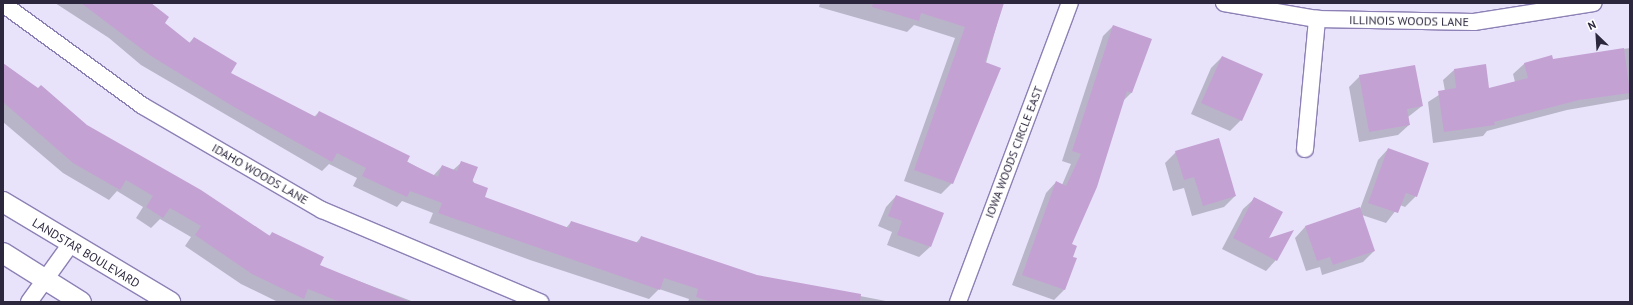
<!DOCTYPE html>
<style>
body{margin:0}
#map{position:relative;width:1633px;height:305px;overflow:hidden;background:#e8e3fa;font-family:"PT Sans",sans-serif}
div>[style]{position:absolute}
[style*='--x']{left:calc(var(--x)*1px);top:calc(var(--y)*1px);width:calc(var(--w)*1px);rotate:calc(var(--a)*1deg)}
.shadow>*{inset:0;background:#0003}
.building>*{inset:0;background:#c4a1d3}
.roads{filter:drop-shadow(1px 0 #8d80b5) drop-shadow(-1px 0 #8d80b5) drop-shadow(0 1px #8d80b5) drop-shadow(0 -1px #8d80b5)}
.minor>*{height:16px;margin:-8px;padding:0 8px;transform-origin:8px;border-radius:8px;background:#fff}
.tertiary>*{height:20px;margin:-10px;padding:0 10px;transform-origin:10px;border-radius:10px;background:#fff}
span{translate:-50% -50%;white-space:nowrap;text-align:center;line-height:1.15;-webkit-text-stroke:4px #fff;paint-order:stroke}
.street-label{font-size:12px;color:#2d273d}
.frame{position:absolute;inset:0;border:4px solid #2d273d;pointer-events:none}
.north{position:absolute;left:1577px;top:16px;width:40px;height:40px;-webkit-text-stroke:3px #fff;paint-order:stroke;rotate:335deg;font-size:11px;font-weight:700;line-height:16px;text-align:center;color:#2d273d}
.north::after{content:'';display:block;margin:auto;width:14px;height:18px;background:#2d273d;clip-path:polygon(50% 0,100% 100%,50% 72%,0 100%)}
</style>
<div id="map">
<div class="shadow">
<i style="clip-path:polygon(55px 3px,148px 3px,164px 23px,189px 43px,194px 38px,229px 73px,314px 117px,319px 112px,433px 176px,442px 166px,453px 170px,462px 162px,483px 198px,566px 228px,571px 222px,636px 243px,641px 237px,757px 276px,891px 302px,688px 302px,689px 299px,659px 289px,649px 299px,530px 260px,429px 223px,433px 213px,402px 201px,397px 207px,353px 186px,357px 178px,329px 164px,322px 171px,141px 65px,109px 38px)"></i>
<i style="clip-path:polygon(820px 3px,1003px 3px,952px 183px,941px 194px,904px 181px,955px 38px,914px 25px,907px 32px,819px 7px)"></i>
<i style="clip-path:polygon(1113px 26px,1132px 92px,1122px 102px,1070px 244px,1064px 290px,1054px 300px,1012px 285px,1046px 193px,1056px 182px,1062px 185px,1071px 164px,1062px 161px,1103px 36px)"></i>
<i style="clip-path:polygon(1630px 48px,1630px 99px,1567px 110px,1487px 131px,1483px 136px,1433px 143px,1428px 102px,1445px 91px,1443px 80px,1454px 70px,1489px 89px,1515px 82px,1513px 74px,1524px 64px)"></i>
<i style="clip-path:polygon(1222px 57px,1241px 120px,1230px 131px,1191px 114px,1211px 68px)"></i>
<i style="clip-path:polygon(3px 64px,86px 126px,269px 236px,272px 233px,319px 266px,414px 302px,278px 302px,241px 284px,185px 246px,191px 237px,160px 219px,151px 228px,136px 218px,143px 207px,117px 191px,109px 200px,63px 173px,3px 122px)"></i>
<i style="clip-path:polygon(1360px 76px,1422px 106px,1408px 117px,1409px 125px,1398px 135px,1359px 142px,1349px 87px)"></i>
<i style="clip-path:polygon(1388px 149px,1416px 196px,1405px 207px,1400px 205px,1386px 223px,1362px 215px,1374px 251px,1363px 262px,1322px 275px,1320px 267px,1306px 271px,1295px 238px,1305px 227px,1360px 209px,1378px 160px)"></i>
<i style="clip-path:polygon(1176px 152px,1235px 196px,1224px 207px,1192px 216px,1184px 188px,1173px 191px,1165px 163px)"></i>
<i style="clip-path:polygon(896px 196px,930px 247px,919px 257px,887px 245px,892px 232px,878px 226px,886px 207px)"></i>
<i style="clip-path:polygon(1254px 199px,1276px 260px,1266px 271px,1222px 249px,1243px 209px)"></i>
</div>
<div class="building">
<i style="clip-path:polygon(81px 3px,151px 3px,169px 17px,165px 23px,190px 43px,194px 37px,237px 63px,231px 73px,316px 117px,319px 111px,410px 156px,407px 162px,438px 177px,442px 165px,457px 171px,461px 161px,478px 167px,472px 182px,488px 188px,485px 197px,569px 228px,571px 221px,639px 243px,641px 236px,757px 275px,861px 294px,860px 302px,711px 302px,696px 297px,698px 289px,664px 278px,660px 290px,438px 213px,442px 203px,410px 191px,407px 197px,362px 176px,366px 168px,337px 153px,332px 162px,234px 107px,151px 56px)"></i>
<i style="clip-path:polygon(873px 3px,1004px 3px,985px 62px,1001px 68px,953px 184px,914px 170px,965px 27px,921px 13px,919px 21px,872px 7px)"></i>
<i style="clip-path:polygon(1113px 25px,1152px 39px,1132px 93px,1127px 91px,1097px 187px,1072px 244px,1077px 246px,1073px 257px,1077px 258px,1065px 290px,1022px 275px,1056px 181px,1066px 186px,1081px 154px,1072px 151px)"></i>
<i style="clip-path:polygon(1624px 48px,1630px 93px,1579px 100px,1494px 122px,1495px 125px,1444px 132px,1438px 91px,1456px 88px,1454px 69px,1486px 64px,1489px 88px,1528px 78px,1524px 63px,1552px 55px,1553px 59px)"></i>
<i style="clip-path:polygon(1222px 56px,1263px 74px,1242px 121px,1201px 103px)"></i>
<i style="clip-path:polygon(3px 63px,38px 88px,41px 85px,87px 125px,201px 190px,270px 236px,272px 232px,324px 257px,320px 265px,410px 302px,340px 302px,308px 289px,304px 299px,252px 274px,195px 235px,201px 226px,170px 208px,163px 218px,146px 207px,153px 196px,126px 180px,120px 190px,73px 163px,3px 102px)"></i>
<i style="clip-path:polygon(1415px 65px,1423px 106px,1407px 109px,1410px 125px,1369px 132px,1359px 75px)"></i>
<i style="clip-path:polygon(1219px 138px,1236px 196px,1203px 206px,1194px 177px,1184px 180px,1175px 151px)"></i>
<i style="clip-path:polygon(1388px 148px,1429px 163px,1417px 197px,1406px 193px,1398px 213px,1368px 203px)"></i>
<i style="clip-path:polygon(896px 195px,944px 213px,931px 247px,897px 235px,902px 221px,888px 216px)"></i>
<i style="clip-path:polygon(1254px 197px,1283px 212px,1269px 238px,1294px 230px,1277px 261px,1233px 238px)"></i>
<i style="clip-path:polygon(1360px 207px,1375px 251px,1333px 265px,1330px 257px,1317px 261px,1305px 226px)"></i>
</div>
<div class="roads">
<div class="minor">
<i style="--x:1224;--y:3;--w:94;--a:9.8"></i>
<i style="--x:1317;--y:19;--w:157;--a:1.1"></i>
<i style="--x:1474;--y:22;--w:121;--a:-9"></i>
<i style="--x:3;--y:4;--w:173;--a:36.1"></i>
<i style="--x:143;--y:106;--w:207;--a:30.2"></i>
<i style="--x:322;--y:210;--w:237;--a:22.9"></i>
<i style="--x:1305;--y:149;--w:131;--a:-84.7"></i>
<i style="--x:29;--y:302;--w:70;--a:-54.3"></i>
<i style="--x:958;--y:302;--w:319;--a:-69.5"></i>
</div>
<div class="tertiary">
<i style="--x:3;--y:202;--w:195;--a:30.9"></i>
<i style="--x:3;--y:253;--w:92;--a:32.1"></i>
</div>
</div>
<div class="street-label">
<span style="left:1409px;top:21px;rotate:1deg">ILLINOIS WOODS LANE</span>
<span style="left:1014px;top:152px;rotate:-69deg">IOWA WOODS CIRCLE EAST</span>
<span style="left:260px;top:174px;rotate:30deg">IDAHO WOODS LANE</span>
<span style="left:86px;top:253px;rotate:31deg">LANDSTAR BOULEVARD</span>
</div>
<div class="frame"></div>
<div class="north">N</div>
</div>
